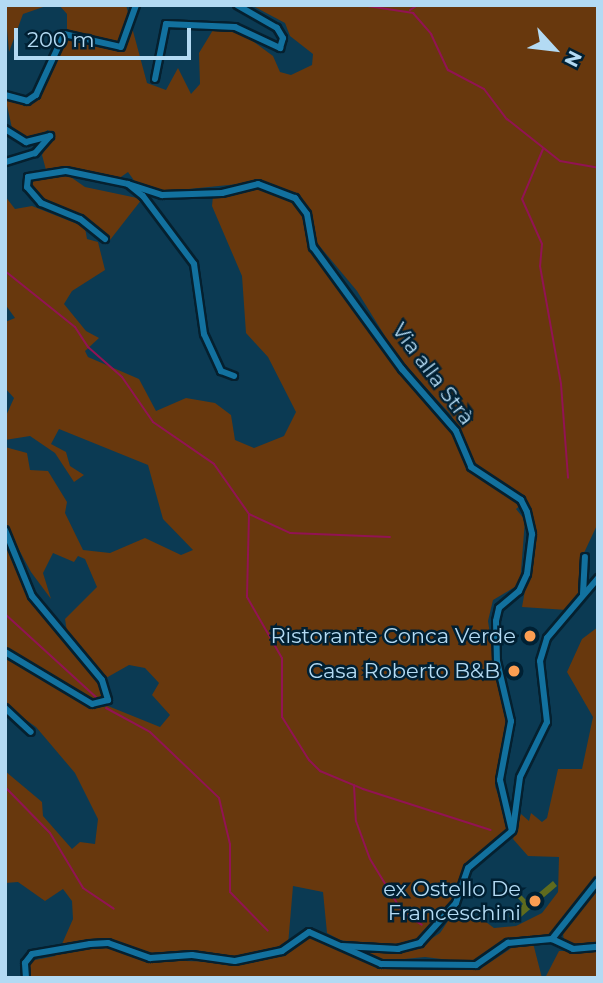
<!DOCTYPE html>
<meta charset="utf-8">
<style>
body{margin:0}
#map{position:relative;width:603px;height:983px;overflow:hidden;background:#0b3a53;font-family:Montserrat,sans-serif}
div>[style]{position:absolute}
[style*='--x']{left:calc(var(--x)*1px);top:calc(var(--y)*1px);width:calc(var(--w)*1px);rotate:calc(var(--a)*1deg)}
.green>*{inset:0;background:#68380d}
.stream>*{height:2px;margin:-1px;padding:0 1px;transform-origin:1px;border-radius:1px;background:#921353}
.building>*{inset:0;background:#5f6b1e}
.roads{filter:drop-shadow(2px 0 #05202f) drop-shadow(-2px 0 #05202f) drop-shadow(0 2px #05202f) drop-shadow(0 -2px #05202f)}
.minor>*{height:6px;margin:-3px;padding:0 3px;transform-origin:3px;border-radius:3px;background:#12719f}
.dots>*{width:19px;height:19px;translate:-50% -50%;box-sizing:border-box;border:4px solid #002033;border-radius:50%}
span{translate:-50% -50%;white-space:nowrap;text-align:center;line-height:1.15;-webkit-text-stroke:5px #002033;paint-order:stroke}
.street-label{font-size:21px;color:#b3daf3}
.poi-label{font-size:21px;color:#b3daf3}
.right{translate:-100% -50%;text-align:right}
.frame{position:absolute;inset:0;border:7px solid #b3daf3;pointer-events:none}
.north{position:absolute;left:519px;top:14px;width:70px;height:70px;-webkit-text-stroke:5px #002033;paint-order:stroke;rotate:117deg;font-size:19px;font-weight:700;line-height:28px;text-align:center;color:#b3daf3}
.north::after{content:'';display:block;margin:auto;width:24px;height:32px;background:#b3daf3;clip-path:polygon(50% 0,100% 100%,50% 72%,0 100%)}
.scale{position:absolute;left:14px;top:28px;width:177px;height:32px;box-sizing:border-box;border:4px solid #b3daf3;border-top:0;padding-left:9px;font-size:21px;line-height:24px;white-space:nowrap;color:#b3daf3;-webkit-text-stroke:5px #002033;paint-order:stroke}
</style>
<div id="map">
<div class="green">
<i style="clip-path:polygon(5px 5px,49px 5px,23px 14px,9px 52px)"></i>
<i style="clip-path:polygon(59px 5px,126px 5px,147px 83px,166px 90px,178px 68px,191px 94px,200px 84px,199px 53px,213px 30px,242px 33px,273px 56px,280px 72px,291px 75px,312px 65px,313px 54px,290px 36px,285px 23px,251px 5px,598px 5px,598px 523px,583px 555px,582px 589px,574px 605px,567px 610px,522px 607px,536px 529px,528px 502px,474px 462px,451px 415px,398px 357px,357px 291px,317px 243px,312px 214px,302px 200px,259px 182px,159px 192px,138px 186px,128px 172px,118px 179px,70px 168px,46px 170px,42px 155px,53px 134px,48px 130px,30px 141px,13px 133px,5px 96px,25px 104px,46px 85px,67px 32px,67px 14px)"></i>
<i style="clip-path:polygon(65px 173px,85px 187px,142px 199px,110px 240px,86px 220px,45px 202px,30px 187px,29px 180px)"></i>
<i style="clip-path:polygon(257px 187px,299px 206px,311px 248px,400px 371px,454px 433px,469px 469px,522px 504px,516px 509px,525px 520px,520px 584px,493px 600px,488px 621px,497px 680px,508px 711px,495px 786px,509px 827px,500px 842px,463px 868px,452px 902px,417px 941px,379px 946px,340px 940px,327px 933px,323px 892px,293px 886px,288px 945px,228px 958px,189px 953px,186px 961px,251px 963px,285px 955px,308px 936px,374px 965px,464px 969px,486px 965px,516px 945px,533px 943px,542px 978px,30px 978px,30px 961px,55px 956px,62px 944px,73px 919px,72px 901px,63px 889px,45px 901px,18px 882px,5px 883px,5px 771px,42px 802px,43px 816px,72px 849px,80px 842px,95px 844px,98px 819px,75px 773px,36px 727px,5px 705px,5px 656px,95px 708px,108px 706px,160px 727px,170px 715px,152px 695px,159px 683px,145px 668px,129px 665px,106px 678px,67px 632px,65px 619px,97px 587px,85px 559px,78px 556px,74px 562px,53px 553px,43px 573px,51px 599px,31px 572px,5px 524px,5px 447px,27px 453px,30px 470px,48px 471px,67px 502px,65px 513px,83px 550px,110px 553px,145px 538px,181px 555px,193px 550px,163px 519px,148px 465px,59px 429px,51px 444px,66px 452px,70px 466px,84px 475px,74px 482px,55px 453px,30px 436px,5px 440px,5px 418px,14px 398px,5px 388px,5px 322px,15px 318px,5px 304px,5px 196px,15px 209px,32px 206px,75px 223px,85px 228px,87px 239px,98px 242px,105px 270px,72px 291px,64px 304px,86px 331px,99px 338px,85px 351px,88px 357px,139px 379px,156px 411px,186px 398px,215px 403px,231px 415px,235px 440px,254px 448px,284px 436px,296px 412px,268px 357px,246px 333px,242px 276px,212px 206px,213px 196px)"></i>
<i style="clip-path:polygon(5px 533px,28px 594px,98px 678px,102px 701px,84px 697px,5px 649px)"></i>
<i style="clip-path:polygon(598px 627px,598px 878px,587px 893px,555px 934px,499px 943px,474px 963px,425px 957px,384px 961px,356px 950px,417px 948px,440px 933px,450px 918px,478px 916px,494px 928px,516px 926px,542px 913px,558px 892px,559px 857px,528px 856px,513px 839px,521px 814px,529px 821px,531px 813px,542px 822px,547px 818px,558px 769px,582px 769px,593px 717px,567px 672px,582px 639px)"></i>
<i style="clip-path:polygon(598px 885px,598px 945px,564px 943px,563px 933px)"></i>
<i style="clip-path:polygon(559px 951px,598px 951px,598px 978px,545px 978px)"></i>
</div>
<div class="stream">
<i style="--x:361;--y:5;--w:53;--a:8.7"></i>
<i style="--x:413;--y:13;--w:28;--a:49"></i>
<i style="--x:431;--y:34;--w:40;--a:65"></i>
<i style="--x:448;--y:70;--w:41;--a:27.8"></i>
<i style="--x:484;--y:89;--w:38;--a:53"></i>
<i style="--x:507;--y:119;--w:68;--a:38.4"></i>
<i style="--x:560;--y:161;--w:39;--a:10"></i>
<i style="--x:410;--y:10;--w:9;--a:-32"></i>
<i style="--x:543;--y:149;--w:54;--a:112.8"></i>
<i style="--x:522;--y:199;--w:49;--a:66"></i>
<i style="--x:542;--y:244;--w:22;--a:95"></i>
<i style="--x:540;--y:266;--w:120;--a:79.9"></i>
<i style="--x:561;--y:384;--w:94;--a:85.7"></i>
<i style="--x:5;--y:271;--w:90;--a:38.7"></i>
<i style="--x:75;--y:327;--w:24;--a:57"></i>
<i style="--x:88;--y:347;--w:45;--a:41.4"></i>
<i style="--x:122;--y:377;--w:55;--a:55.4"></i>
<i style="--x:153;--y:422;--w:74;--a:34.5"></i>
<i style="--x:214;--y:464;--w:61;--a:55"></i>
<i style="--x:249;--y:514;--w:45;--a:24.9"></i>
<i style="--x:290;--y:533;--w:100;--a:2.3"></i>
<i style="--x:249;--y:514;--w:83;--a:91.4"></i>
<i style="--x:247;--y:597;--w:70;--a:60.2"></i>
<i style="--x:282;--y:658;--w:59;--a:90"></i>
<i style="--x:282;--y:717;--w:51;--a:57.9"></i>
<i style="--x:309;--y:760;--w:16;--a:45"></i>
<i style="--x:320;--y:771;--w:47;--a:22.7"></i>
<i style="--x:363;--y:789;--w:134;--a:17.8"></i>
<i style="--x:5;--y:614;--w:126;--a:42.4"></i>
<i style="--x:106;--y:708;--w:50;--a:28.6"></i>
<i style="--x:150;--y:732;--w:95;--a:43.7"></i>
<i style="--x:219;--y:798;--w:47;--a:76.6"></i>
<i style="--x:230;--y:844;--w:48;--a:90"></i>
<i style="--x:230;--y:892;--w:54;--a:45.7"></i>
<i style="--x:354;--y:785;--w:36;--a:87"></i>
<i style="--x:356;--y:821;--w:40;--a:69.8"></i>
<i style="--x:370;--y:859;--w:63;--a:58.6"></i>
<i style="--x:403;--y:913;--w:22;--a:32"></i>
<i style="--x:5;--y:787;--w:64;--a:45.6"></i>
<i style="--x:50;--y:833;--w:64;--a:59"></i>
<i style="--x:83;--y:888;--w:37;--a:34"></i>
</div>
<div class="building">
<i style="clip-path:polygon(553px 881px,557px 886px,514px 923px,509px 916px,523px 904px,517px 897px,520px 894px,528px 902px)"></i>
</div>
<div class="roads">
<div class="minor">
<i style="--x:155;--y:79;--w:56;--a:-78.7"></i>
<i style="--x:166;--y:24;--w:69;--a:2.5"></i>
<i style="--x:235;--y:27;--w:50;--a:25"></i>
<i style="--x:280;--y:48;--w:10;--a:-73"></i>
<i style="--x:283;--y:38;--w:12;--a:-121"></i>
<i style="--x:277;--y:28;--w:46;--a:-150.1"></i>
<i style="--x:5;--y:95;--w:23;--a:15"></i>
<i style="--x:27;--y:101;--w:11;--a:-34"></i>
<i style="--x:36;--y:95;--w:67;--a:-65.3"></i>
<i style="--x:64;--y:34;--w:58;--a:12.8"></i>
<i style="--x:121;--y:47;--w:45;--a:-70.3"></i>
<i style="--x:5;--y:129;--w:25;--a:32"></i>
<i style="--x:26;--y:142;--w:25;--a:-14"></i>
<i style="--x:50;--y:136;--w:23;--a:131"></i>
<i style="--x:35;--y:153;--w:31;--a:163"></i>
<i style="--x:128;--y:184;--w:36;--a:18"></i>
<i style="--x:162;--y:195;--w:60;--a:-1.9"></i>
<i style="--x:222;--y:193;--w:37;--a:-14"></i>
<i style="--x:258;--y:184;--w:40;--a:21"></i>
<i style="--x:295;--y:198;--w:20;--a:53"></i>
<i style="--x:307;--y:214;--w:34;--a:80"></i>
<i style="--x:313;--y:247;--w:151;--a:53.9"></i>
<i style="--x:402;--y:369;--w:82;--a:48.9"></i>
<i style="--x:456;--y:431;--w:39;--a:67"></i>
<i style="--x:471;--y:467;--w:60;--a:33.4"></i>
<i style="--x:521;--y:500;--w:13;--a:63"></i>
<i style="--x:527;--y:512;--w:23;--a:77"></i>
<i style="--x:532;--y:534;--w:40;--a:97.1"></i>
<i style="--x:527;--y:574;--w:19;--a:115"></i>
<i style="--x:519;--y:591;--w:26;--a:140"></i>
<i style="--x:499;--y:608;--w:13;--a:103"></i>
<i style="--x:496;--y:621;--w:40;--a:88.6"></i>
<i style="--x:497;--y:661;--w:62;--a:76.9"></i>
<i style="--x:511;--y:721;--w:60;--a:100.6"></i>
<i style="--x:500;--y:780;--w:52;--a:76.8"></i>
<i style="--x:512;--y:831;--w:57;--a:139.9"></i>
<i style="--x:468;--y:868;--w:37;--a:109"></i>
<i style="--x:456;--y:903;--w:54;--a:132"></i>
<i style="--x:420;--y:943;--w:23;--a:165"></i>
<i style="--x:398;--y:949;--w:56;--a:-176.9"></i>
<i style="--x:105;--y:239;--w:32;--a:-141"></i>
<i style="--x:80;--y:219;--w:42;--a:-157.7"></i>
<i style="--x:41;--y:203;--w:21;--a:-131"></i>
<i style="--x:27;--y:187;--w:10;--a:-84"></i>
<i style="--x:28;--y:177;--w:38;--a:-9"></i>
<i style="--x:66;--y:171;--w:63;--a:11.8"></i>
<i style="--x:128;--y:184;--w:19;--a:39"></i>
<i style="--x:143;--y:196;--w:85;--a:53.1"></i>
<i style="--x:194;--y:264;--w:71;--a:81.9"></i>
<i style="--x:204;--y:334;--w:41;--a:65.3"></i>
<i style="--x:221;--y:371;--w:14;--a:21"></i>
<i style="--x:5;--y:530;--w:71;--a:67.8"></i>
<i style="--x:32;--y:596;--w:109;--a:50.2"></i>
<i style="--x:102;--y:680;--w:21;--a:73"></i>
<i style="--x:108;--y:700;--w:16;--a:166"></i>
<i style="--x:92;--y:704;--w:101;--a:-149.1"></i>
<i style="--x:583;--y:594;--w:37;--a:-87"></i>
<i style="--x:5;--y:708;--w:35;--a:43"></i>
<i style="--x:513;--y:829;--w:52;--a:-82.3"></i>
<i style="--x:520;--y:777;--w:61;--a:-63.9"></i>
<i style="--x:547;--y:722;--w:61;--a:-96.5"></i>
<i style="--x:540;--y:661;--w:24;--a:-73"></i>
<i style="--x:547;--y:638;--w:79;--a:-49.6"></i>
<i style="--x:552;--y:939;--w:23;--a:25"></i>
<i style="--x:573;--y:949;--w:25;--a:-5"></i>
<i style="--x:26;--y:978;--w:15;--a:-94"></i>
<i style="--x:25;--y:963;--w:11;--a:-52"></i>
<i style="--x:32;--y:954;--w:59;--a:-9.8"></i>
<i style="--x:90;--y:944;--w:18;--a:-3"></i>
<i style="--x:108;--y:943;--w:45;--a:19.7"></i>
<i style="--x:150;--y:958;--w:42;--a:-4.1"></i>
<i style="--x:192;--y:955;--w:43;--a:7.9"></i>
<i style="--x:235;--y:961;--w:48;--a:-12"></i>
<i style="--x:282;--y:951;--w:33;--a:-35"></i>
<i style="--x:309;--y:932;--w:79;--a:24"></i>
<i style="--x:381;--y:964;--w:95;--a:0.6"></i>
<i style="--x:476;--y:965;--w:39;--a:-35"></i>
<i style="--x:508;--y:943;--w:44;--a:-5.2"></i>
<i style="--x:552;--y:939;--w:74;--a:-51.6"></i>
</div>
</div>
<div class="dots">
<i style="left:530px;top:636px;background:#fc9e52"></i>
<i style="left:514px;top:671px;background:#fc9e52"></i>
<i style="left:535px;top:901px;background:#fc9e52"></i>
</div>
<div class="street-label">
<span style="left:433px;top:374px;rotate:53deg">Via alla Strà</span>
</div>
<div class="poi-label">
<span class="right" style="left:516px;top:636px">Ristorante Conca Verde</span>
<span class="right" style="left:500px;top:671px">Casa Roberto B&amp;B</span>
<span class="right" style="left:521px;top:901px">ex Ostello De<br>Franceschini</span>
</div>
<div class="frame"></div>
<div class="north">N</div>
<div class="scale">200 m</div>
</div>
